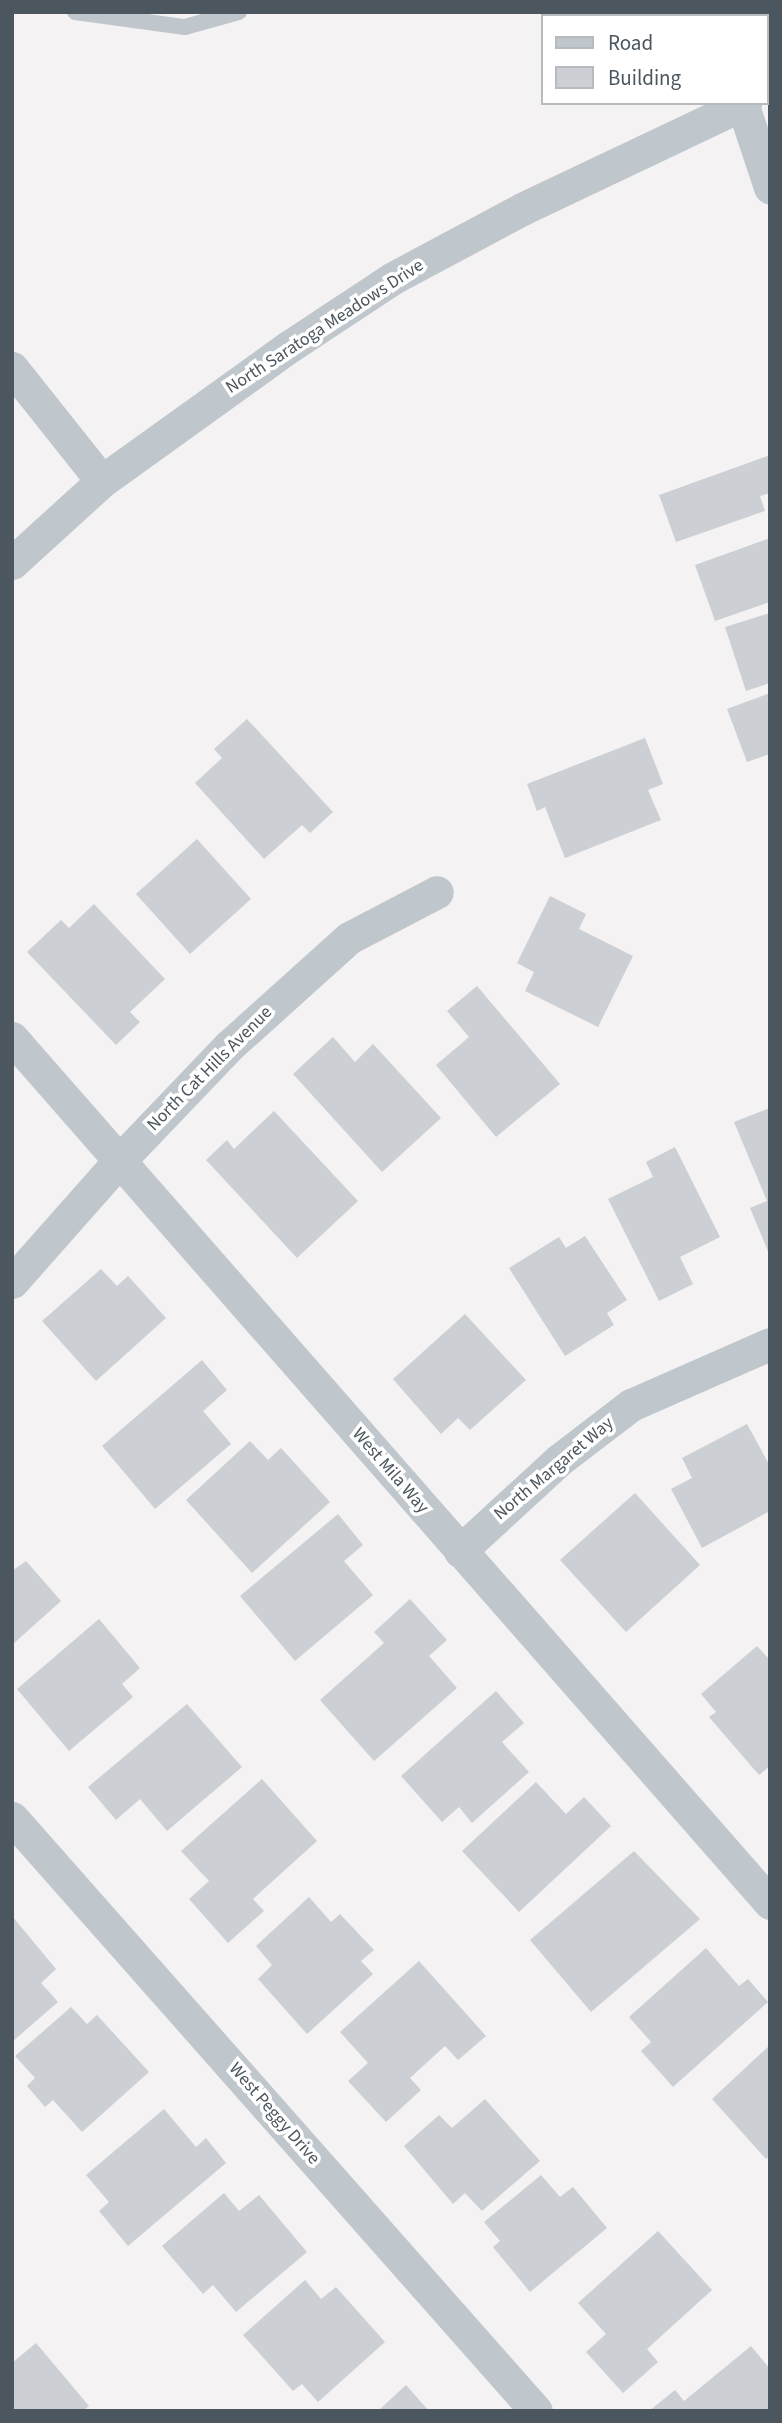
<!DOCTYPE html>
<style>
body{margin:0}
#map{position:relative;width:782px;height:2423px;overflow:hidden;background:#f4f2f2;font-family:"Source Sans 3",sans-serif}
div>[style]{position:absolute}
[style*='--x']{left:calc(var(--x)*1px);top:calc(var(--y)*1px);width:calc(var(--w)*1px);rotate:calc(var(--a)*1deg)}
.building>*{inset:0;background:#cccfd4}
.service>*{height:16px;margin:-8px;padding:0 8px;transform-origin:8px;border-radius:8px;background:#bfc7cd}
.minor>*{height:33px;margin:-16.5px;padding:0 16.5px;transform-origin:16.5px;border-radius:16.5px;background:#bfc7cd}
span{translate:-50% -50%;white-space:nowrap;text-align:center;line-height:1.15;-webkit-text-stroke:7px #fff;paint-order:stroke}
.street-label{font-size:18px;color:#4b565e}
.frame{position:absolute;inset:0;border:14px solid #4b565e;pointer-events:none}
.legend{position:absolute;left:541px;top:14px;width:228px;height:91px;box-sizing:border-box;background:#fff;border:2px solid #b7bbbf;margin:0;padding:9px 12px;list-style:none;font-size:21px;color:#4b565e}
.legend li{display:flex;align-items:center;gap:14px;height:35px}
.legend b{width:35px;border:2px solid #b7bbbf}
</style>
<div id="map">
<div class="building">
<i style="clip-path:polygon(770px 455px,770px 493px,760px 496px,765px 511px,676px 542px,659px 495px)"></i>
<i style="clip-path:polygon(770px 538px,770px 602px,715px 621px,695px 565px)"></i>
<i style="clip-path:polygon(770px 613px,770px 683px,746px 691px,725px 627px)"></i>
<i style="clip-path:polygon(770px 693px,770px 754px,747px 762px,727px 709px)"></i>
<i style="clip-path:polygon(247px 719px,333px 812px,310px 833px,302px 825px,264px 859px,195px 783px,222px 758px,214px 749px)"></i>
<i style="clip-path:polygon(645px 738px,663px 784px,648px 790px,661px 820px,565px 858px,545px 807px,537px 811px,527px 784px)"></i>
<i style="clip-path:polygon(197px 839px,251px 899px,190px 954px,136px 894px)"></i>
<i style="clip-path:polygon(550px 896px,586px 914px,579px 929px,633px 956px,598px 1027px,525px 991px,534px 972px,517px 963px)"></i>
<i style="clip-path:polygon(94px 904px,165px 979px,130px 1012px,140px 1022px,116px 1045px,27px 952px,61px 920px,69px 928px)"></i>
<i style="clip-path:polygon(477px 986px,560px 1084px,496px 1137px,436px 1065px,469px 1037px,447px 1011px)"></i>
<i style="clip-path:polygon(333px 1037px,355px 1062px,373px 1044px,441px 1118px,382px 1172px,293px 1074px)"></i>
<i style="clip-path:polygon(770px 1108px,770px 1256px,750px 1208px,767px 1201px,734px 1122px)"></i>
<i style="clip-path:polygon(274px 1111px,358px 1201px,297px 1258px,206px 1160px,227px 1140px,234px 1149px)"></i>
<i style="clip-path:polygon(675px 1147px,720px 1237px,680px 1257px,693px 1284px,659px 1301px,608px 1199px,653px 1177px,646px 1162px)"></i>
<i style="clip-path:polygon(585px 1236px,627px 1300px,607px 1313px,614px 1325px,565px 1356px,509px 1268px,559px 1237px,566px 1248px)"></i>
<i style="clip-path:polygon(101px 1269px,117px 1286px,128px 1276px,166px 1318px,96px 1381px,42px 1321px)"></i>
<i style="clip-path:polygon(465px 1314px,526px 1380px,470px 1430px,458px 1418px,441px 1434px,393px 1379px)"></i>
<i style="clip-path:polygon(202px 1360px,227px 1390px,203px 1411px,231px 1444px,155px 1509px,102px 1446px)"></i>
<i style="clip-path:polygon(747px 1424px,770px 1466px,770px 1511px,702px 1548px,671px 1489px,692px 1478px,682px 1458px)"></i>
<i style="clip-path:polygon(250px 1441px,268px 1460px,281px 1448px,330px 1502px,252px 1573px,186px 1500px)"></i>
<i style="clip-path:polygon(635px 1493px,700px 1565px,626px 1632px,560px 1560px)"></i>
<i style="clip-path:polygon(338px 1514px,363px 1545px,344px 1561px,373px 1595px,295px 1661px,240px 1596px)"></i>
<i style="clip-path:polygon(26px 1561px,61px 1601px,12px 1645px,12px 1571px)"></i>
<i style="clip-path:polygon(410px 1599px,447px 1640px,429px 1656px,457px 1688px,374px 1761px,320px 1700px,384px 1643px,374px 1632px)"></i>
<i style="clip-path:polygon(99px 1619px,140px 1668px,122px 1684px,133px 1697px,69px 1751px,17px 1689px)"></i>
<i style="clip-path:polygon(757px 1646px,770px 1660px,770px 1766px,759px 1775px,709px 1717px,716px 1712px,701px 1694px)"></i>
<i style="clip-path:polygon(496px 1691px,524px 1723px,502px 1742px,529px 1772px,472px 1823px,459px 1807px,442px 1822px,401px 1776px)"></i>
<i style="clip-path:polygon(187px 1704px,242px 1767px,167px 1831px,140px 1799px,116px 1820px,88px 1787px)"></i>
<i style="clip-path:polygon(262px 1779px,317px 1841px,253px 1899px,264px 1911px,228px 1943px,189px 1899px,209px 1881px,181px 1851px)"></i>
<i style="clip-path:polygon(536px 1782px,566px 1814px,584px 1797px,611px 1826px,519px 1912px,462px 1851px)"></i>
<i style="clip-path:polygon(634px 1851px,700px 1919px,591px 2012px,530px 1940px)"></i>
<i style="clip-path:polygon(309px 1897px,331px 1922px,340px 1914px,374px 1950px,361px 1961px,373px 1974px,307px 2034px,258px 1979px,272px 1965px,256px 1946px)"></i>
<i style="clip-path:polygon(12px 1916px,56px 1969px,41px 1983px,58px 2002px,12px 2042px)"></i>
<i style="clip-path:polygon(706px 1948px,739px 1986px,748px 1979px,768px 2002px,673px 2087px,641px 2051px,651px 2042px,629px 2017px)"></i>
<i style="clip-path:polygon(419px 1961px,486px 2036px,458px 2060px,445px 2046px,410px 2078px,421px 2090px,386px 2122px,348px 2081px,368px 2063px,340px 2032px)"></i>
<i style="clip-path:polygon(71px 2007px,87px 2024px,97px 2015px,149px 2072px,82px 2132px,53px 2100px,45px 2107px,27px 2086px,35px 2078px,15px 2056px)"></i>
<i style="clip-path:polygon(770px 2045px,770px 2156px,766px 2159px,712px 2099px)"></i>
<i style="clip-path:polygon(485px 2099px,540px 2161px,482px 2211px,465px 2193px,453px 2204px,404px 2146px,439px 2115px,452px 2128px)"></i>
<i style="clip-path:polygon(164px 2109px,196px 2147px,206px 2138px,226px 2163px,128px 2246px,99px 2211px,109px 2202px,86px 2175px)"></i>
<i style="clip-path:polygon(541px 2175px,560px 2197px,573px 2187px,607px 2228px,530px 2292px,493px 2247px,500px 2241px,484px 2222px)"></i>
<i style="clip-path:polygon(224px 2193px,239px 2211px,259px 2195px,307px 2252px,236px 2312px,213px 2285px,203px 2294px,162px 2246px)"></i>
<i style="clip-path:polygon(658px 2231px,712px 2290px,647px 2349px,658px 2362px,623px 2393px,586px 2352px,606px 2334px,578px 2303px)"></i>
<i style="clip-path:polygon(305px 2280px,321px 2299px,336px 2287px,385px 2342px,318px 2402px,302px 2384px,293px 2391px,243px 2335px)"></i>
<i style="clip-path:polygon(36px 2343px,89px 2406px,83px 2411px,12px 2411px,12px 2363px)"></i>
<i style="clip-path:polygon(751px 2346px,770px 2369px,770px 2411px,649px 2411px,675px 2390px,684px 2401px)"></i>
<i style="clip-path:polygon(406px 2385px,429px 2411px,378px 2411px)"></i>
</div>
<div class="service">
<i style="--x:75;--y:12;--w:111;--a:7.8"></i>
<i style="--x:185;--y:27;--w:56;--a:-15.5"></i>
</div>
<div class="minor">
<i style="--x:713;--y:12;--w:4;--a:76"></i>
<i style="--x:742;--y:103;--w:89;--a:71.6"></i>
<i style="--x:12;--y:368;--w:144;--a:51.5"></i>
<i style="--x:12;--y:563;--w:122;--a:-42.3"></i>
<i style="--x:102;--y:481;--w:231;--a:-35.7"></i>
<i style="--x:290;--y:346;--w:123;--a:-33.4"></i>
<i style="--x:393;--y:278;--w:146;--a:-28.1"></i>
<i style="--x:522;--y:209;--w:247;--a:-25.4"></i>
<i style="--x:12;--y:1038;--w:1150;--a:48.77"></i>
<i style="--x:12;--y:1282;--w:163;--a:-48.5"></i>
<i style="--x:120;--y:1160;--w:158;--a:-46.3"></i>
<i style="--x:229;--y:1046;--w:161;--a:-42"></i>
<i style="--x:349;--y:938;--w:99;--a:-27.6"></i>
<i style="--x:460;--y:1551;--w:134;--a:-42.6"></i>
<i style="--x:559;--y:1460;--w:91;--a:-37.4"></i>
<i style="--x:631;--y:1405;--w:152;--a:-23.7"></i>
<i style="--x:12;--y:1818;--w:791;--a:48.53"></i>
</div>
<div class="street-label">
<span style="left:325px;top:327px;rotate:-33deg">North Saratoga Meadows Drive</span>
<span style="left:210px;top:1069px;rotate:-45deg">North Cat Hills Avenue</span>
<span style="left:554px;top:1469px;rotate:-40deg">North Margaret Way</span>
<span style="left:390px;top:1471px;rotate:49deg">West Mila Way</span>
<span style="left:274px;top:2114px;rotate:49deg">West Peggy Drive</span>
</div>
<div class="frame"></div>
<ul class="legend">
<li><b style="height:9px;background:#bfc7cd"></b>Road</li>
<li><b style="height:19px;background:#cccfd4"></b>Building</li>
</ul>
</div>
